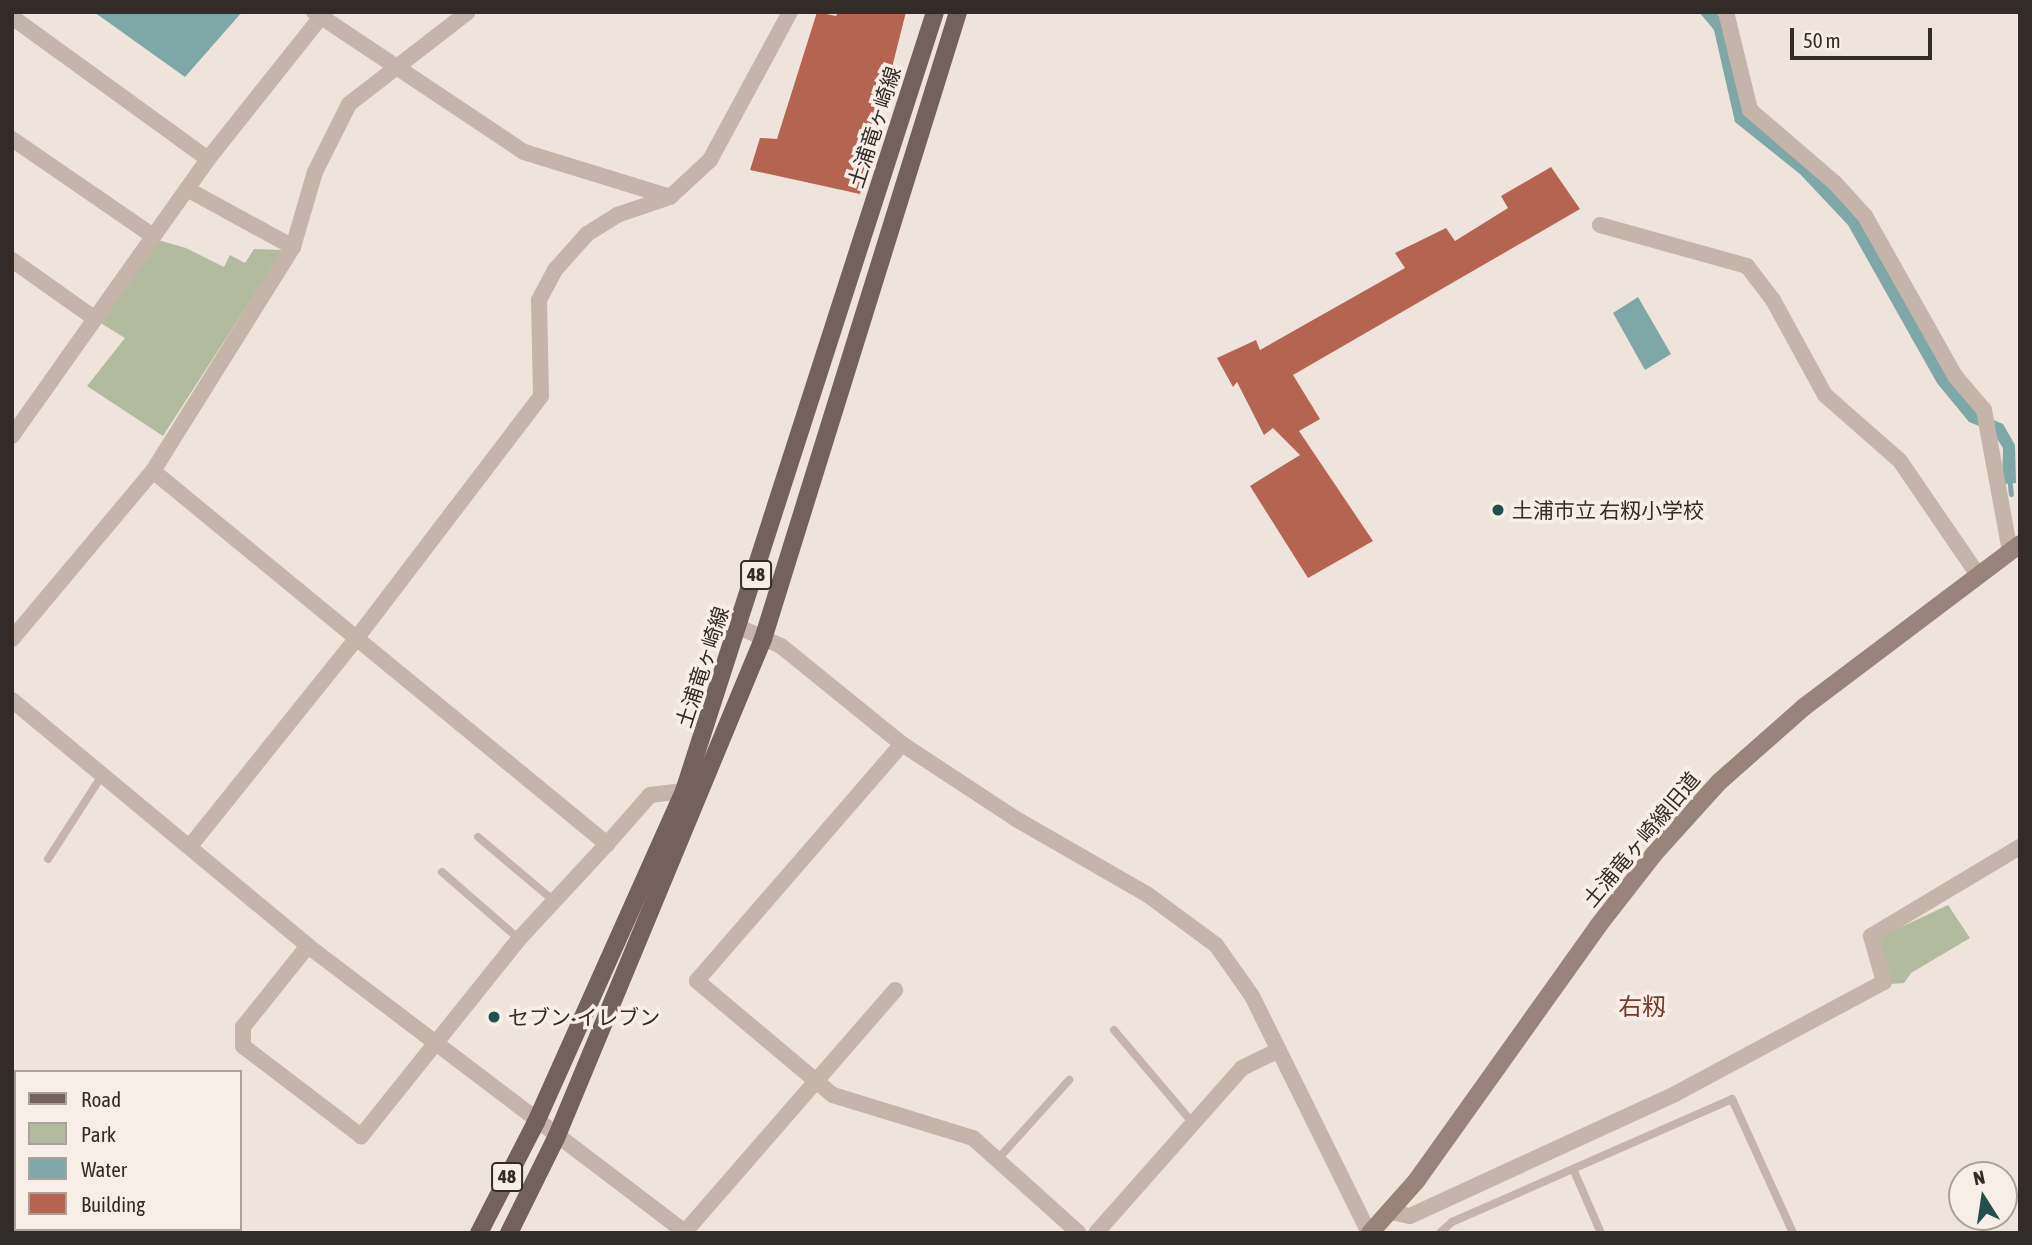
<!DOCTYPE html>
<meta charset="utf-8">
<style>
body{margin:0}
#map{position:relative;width:2032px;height:1245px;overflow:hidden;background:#eee4dc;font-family:"Asap Condensed","Noto Sans JP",sans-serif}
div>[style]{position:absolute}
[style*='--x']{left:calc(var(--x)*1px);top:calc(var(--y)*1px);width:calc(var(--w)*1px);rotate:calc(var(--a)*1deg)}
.green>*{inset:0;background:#b3bb9e}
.water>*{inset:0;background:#7ea8a7}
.stream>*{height:5px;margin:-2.5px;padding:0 2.5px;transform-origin:2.5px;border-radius:2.5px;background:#7ea8a7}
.building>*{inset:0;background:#b66452}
.lane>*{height:8px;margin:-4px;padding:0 4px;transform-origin:4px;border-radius:4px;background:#c5b4a9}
.street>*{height:16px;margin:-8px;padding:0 8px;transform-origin:8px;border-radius:8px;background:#c5b4a9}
.secondary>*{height:18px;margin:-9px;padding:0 9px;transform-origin:9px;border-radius:9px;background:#98847b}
.primary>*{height:18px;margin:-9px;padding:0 9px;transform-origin:9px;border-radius:9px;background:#73615b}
.dots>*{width:19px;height:19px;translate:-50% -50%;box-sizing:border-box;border:4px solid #f7efe7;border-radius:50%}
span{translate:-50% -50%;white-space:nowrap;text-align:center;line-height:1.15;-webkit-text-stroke:7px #f7efe7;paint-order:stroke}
.shield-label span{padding:2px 5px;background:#f7efe7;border:2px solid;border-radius:5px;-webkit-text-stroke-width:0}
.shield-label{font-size:19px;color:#332b28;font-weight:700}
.street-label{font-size:21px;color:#332b28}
.poi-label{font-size:21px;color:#332b28}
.left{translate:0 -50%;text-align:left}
.quarter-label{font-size:24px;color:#78392b}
.frame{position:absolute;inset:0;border:14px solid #332b28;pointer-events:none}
.legend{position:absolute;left:14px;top:1070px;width:228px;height:161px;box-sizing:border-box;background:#f7efe7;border:2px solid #a9a19b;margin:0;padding:9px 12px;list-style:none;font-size:21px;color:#332b28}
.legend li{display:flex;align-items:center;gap:14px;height:35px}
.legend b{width:35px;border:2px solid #a9a19b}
.north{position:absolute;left:1948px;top:1161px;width:70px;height:70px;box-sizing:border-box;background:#f7efe7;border:2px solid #a9a19b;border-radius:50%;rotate:348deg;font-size:19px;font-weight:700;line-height:28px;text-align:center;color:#332b28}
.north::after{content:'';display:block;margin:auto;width:24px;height:32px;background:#234f4f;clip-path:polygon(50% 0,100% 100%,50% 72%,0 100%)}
.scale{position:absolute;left:1790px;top:28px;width:142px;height:32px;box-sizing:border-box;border:4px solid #332b28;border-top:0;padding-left:9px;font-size:21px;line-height:24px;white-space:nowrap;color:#332b28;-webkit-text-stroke:5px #f7efe7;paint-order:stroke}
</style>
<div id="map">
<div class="green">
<i style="clip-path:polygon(158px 240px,186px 248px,224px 267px,230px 255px,245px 263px,254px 249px,283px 250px,163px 436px,87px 386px,125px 338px,99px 322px)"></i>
<i style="clip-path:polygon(1948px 905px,1970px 938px,1911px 973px,1904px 983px,1891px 984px,1878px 938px)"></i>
</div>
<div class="water">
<i style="clip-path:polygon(94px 12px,242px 12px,185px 77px)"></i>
<i style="clip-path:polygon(1699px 12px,1716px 12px,1725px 24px,1745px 114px,1808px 164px,1859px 218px,1979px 414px,2003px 424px,2015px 445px,2016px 483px,2002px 484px,2003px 448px,1992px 431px,1969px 422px,1937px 383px,1848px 225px,1800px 174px,1735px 122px,1714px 30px)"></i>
<i style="clip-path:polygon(1638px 297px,1671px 354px,1645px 370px,1613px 313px)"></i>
</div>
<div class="stream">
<i style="--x:2009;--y:476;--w:18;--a:84"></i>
</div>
<div class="building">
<i style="clip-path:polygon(817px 12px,836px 16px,838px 12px,906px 12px,860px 194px,750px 170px,760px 138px,777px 139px)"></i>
<i style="clip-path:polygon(1551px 167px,1580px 209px,1293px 375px,1320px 419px,1299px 431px,1373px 541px,1308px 578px,1250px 486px,1300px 455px,1273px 428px,1264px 435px,1237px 382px,1233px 387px,1217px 358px,1256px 340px,1260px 350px,1405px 268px,1395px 253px,1446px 228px,1455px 241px,1508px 208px,1501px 196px)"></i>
</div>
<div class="lane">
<i style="--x:478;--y:837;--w:99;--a:40.1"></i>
<i style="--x:48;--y:859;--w:101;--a:-57.1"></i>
<i style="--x:442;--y:872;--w:102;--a:41"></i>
<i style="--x:1114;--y:1030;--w:122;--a:49.7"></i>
<i style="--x:997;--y:1160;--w:108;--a:-48"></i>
<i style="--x:1574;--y:1171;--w:68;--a:66.5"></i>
<i style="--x:1440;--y:1233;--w:16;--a:-43"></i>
<i style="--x:1452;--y:1222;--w:306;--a:-23.7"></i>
<i style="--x:1732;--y:1099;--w:147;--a:65.5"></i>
</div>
<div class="street">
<i style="--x:314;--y:12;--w:252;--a:33.7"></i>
<i style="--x:524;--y:152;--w:153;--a:17.1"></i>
<i style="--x:1726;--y:12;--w:101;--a:76.2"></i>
<i style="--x:1750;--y:110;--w:112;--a:40.7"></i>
<i style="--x:1835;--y:183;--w:45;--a:47.7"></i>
<i style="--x:1865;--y:216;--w:184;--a:60.6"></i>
<i style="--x:1955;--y:376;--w:45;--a:49.5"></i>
<i style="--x:1984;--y:410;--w:143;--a:79.6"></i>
<i style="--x:12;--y:17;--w:242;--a:35.9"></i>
<i style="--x:12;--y:139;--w:171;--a:34.5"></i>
<i style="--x:187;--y:189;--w:121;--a:28.7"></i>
<i style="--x:1600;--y:225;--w:153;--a:15.6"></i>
<i style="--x:1747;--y:266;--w:43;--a:52.6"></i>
<i style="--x:1773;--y:300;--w:108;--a:61.3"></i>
<i style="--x:1825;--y:395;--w:100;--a:41.3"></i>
<i style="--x:1900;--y:461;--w:138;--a:55.6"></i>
<i style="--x:12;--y:260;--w:100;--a:35.3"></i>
<i style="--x:12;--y:436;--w:339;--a:-54.7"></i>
<i style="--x:208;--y:159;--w:188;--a:-51.5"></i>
<i style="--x:153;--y:471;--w:588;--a:39.41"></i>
<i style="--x:607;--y:844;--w:129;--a:132.8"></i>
<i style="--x:519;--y:939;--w:253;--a:128.7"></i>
<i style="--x:361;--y:1136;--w:148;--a:-142.7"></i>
<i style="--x:243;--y:1046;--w:19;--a:-90"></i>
<i style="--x:243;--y:1027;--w:104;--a:-51.3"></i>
<i style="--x:739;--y:627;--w:46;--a:24.3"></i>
<i style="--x:781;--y:646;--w:156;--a:39"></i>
<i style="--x:902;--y:744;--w:136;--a:33.3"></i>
<i style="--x:1016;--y:819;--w:152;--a:29.9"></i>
<i style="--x:1148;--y:895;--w:84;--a:36.3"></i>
<i style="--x:1216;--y:945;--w:62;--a:54.8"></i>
<i style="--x:1252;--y:996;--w:264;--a:63.7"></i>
<i style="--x:12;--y:639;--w:219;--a:-50"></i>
<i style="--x:153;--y:471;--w:264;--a:-58"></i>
<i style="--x:293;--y:247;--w:78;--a:-73.7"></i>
<i style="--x:315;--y:172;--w:76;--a:-63.4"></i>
<i style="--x:349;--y:104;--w:150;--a:-37.7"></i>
<i style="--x:12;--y:700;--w:385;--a:39.7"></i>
<i style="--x:308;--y:946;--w:475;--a:37.2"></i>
<i style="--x:902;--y:744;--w:313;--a:130.9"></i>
<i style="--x:697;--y:981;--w:177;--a:40"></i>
<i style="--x:833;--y:1095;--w:146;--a:17.1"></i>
<i style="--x:973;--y:1138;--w:142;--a:41.9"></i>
<i style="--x:607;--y:844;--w:65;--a:-48.7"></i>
<i style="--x:650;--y:795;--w:34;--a:-7"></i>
<i style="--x:191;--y:845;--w:264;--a:-51.3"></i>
<i style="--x:356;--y:639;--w:305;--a:-52.7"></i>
<i style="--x:541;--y:396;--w:96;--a:-91.2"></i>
<i style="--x:539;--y:300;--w:34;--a:-62"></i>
<i style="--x:555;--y:270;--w:48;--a:-48.4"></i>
<i style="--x:587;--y:234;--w:36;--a:-32"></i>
<i style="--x:617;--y:215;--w:56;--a:-18.8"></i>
<i style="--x:670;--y:197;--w:54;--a:-42.8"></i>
<i style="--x:710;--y:160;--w:168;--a:-61.6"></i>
<i style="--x:12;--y:1134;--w:6;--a:51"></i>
<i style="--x:1391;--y:1212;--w:19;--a:12"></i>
<i style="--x:1410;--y:1216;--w:292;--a:-24.7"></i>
<i style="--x:1675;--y:1094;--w:237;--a:-28.2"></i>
<i style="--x:1884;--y:982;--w:48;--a:-105.8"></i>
<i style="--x:1871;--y:936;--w:174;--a:-30.9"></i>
<i style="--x:118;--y:1229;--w:6;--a:39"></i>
<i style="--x:684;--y:1233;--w:322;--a:-49"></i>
<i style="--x:1096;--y:1233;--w:220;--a:-48.5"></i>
<i style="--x:1242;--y:1068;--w:41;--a:-25.9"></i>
</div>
<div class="secondary">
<i style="--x:1370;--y:1233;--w:71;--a:-48.4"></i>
<i style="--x:1417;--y:1180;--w:312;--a:-54.5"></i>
<i style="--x:1598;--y:926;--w:91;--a:-52.1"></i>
<i style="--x:1654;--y:854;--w:97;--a:-47.9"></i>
<i style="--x:1719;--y:782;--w:113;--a:-41.4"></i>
<i style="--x:1804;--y:707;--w:271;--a:-37"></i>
</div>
<div class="primary">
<i style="--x:479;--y:1233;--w:125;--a:-62.8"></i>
<i style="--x:536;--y:1122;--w:363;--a:-65.9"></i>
<i style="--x:684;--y:791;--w:818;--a:-72.14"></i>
<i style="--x:509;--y:1233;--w:106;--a:-63.7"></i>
<i style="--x:556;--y:1138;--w:540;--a:-67.47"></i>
<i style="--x:763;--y:639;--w:657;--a:-72.72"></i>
</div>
<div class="dots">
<i style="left:1498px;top:510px;background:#234f4f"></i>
<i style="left:494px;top:1017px;background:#234f4f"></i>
</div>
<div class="shield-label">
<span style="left:756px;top:575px">48</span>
<span style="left:507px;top:1177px">48</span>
</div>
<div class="street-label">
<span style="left:874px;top:127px;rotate:-72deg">土浦竜ヶ崎線</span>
<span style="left:702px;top:667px;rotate:-72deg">土浦竜ヶ崎線</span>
<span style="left:1641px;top:839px;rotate:-50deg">土浦竜ヶ崎線旧道</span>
</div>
<div class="poi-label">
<span class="left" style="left:1512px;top:510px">土浦市立 右籾小学校</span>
<span class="left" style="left:508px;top:1017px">セブン-イレブン</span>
</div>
<div class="quarter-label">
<span style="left:1642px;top:1007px">右籾</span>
</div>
<div class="frame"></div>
<ul class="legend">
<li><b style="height:9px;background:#73615b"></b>Road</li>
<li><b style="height:19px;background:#b3bb9e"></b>Park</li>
<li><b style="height:19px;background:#7ea8a7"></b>Water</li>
<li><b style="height:19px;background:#b66452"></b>Building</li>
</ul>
<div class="north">N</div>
<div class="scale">50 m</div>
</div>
